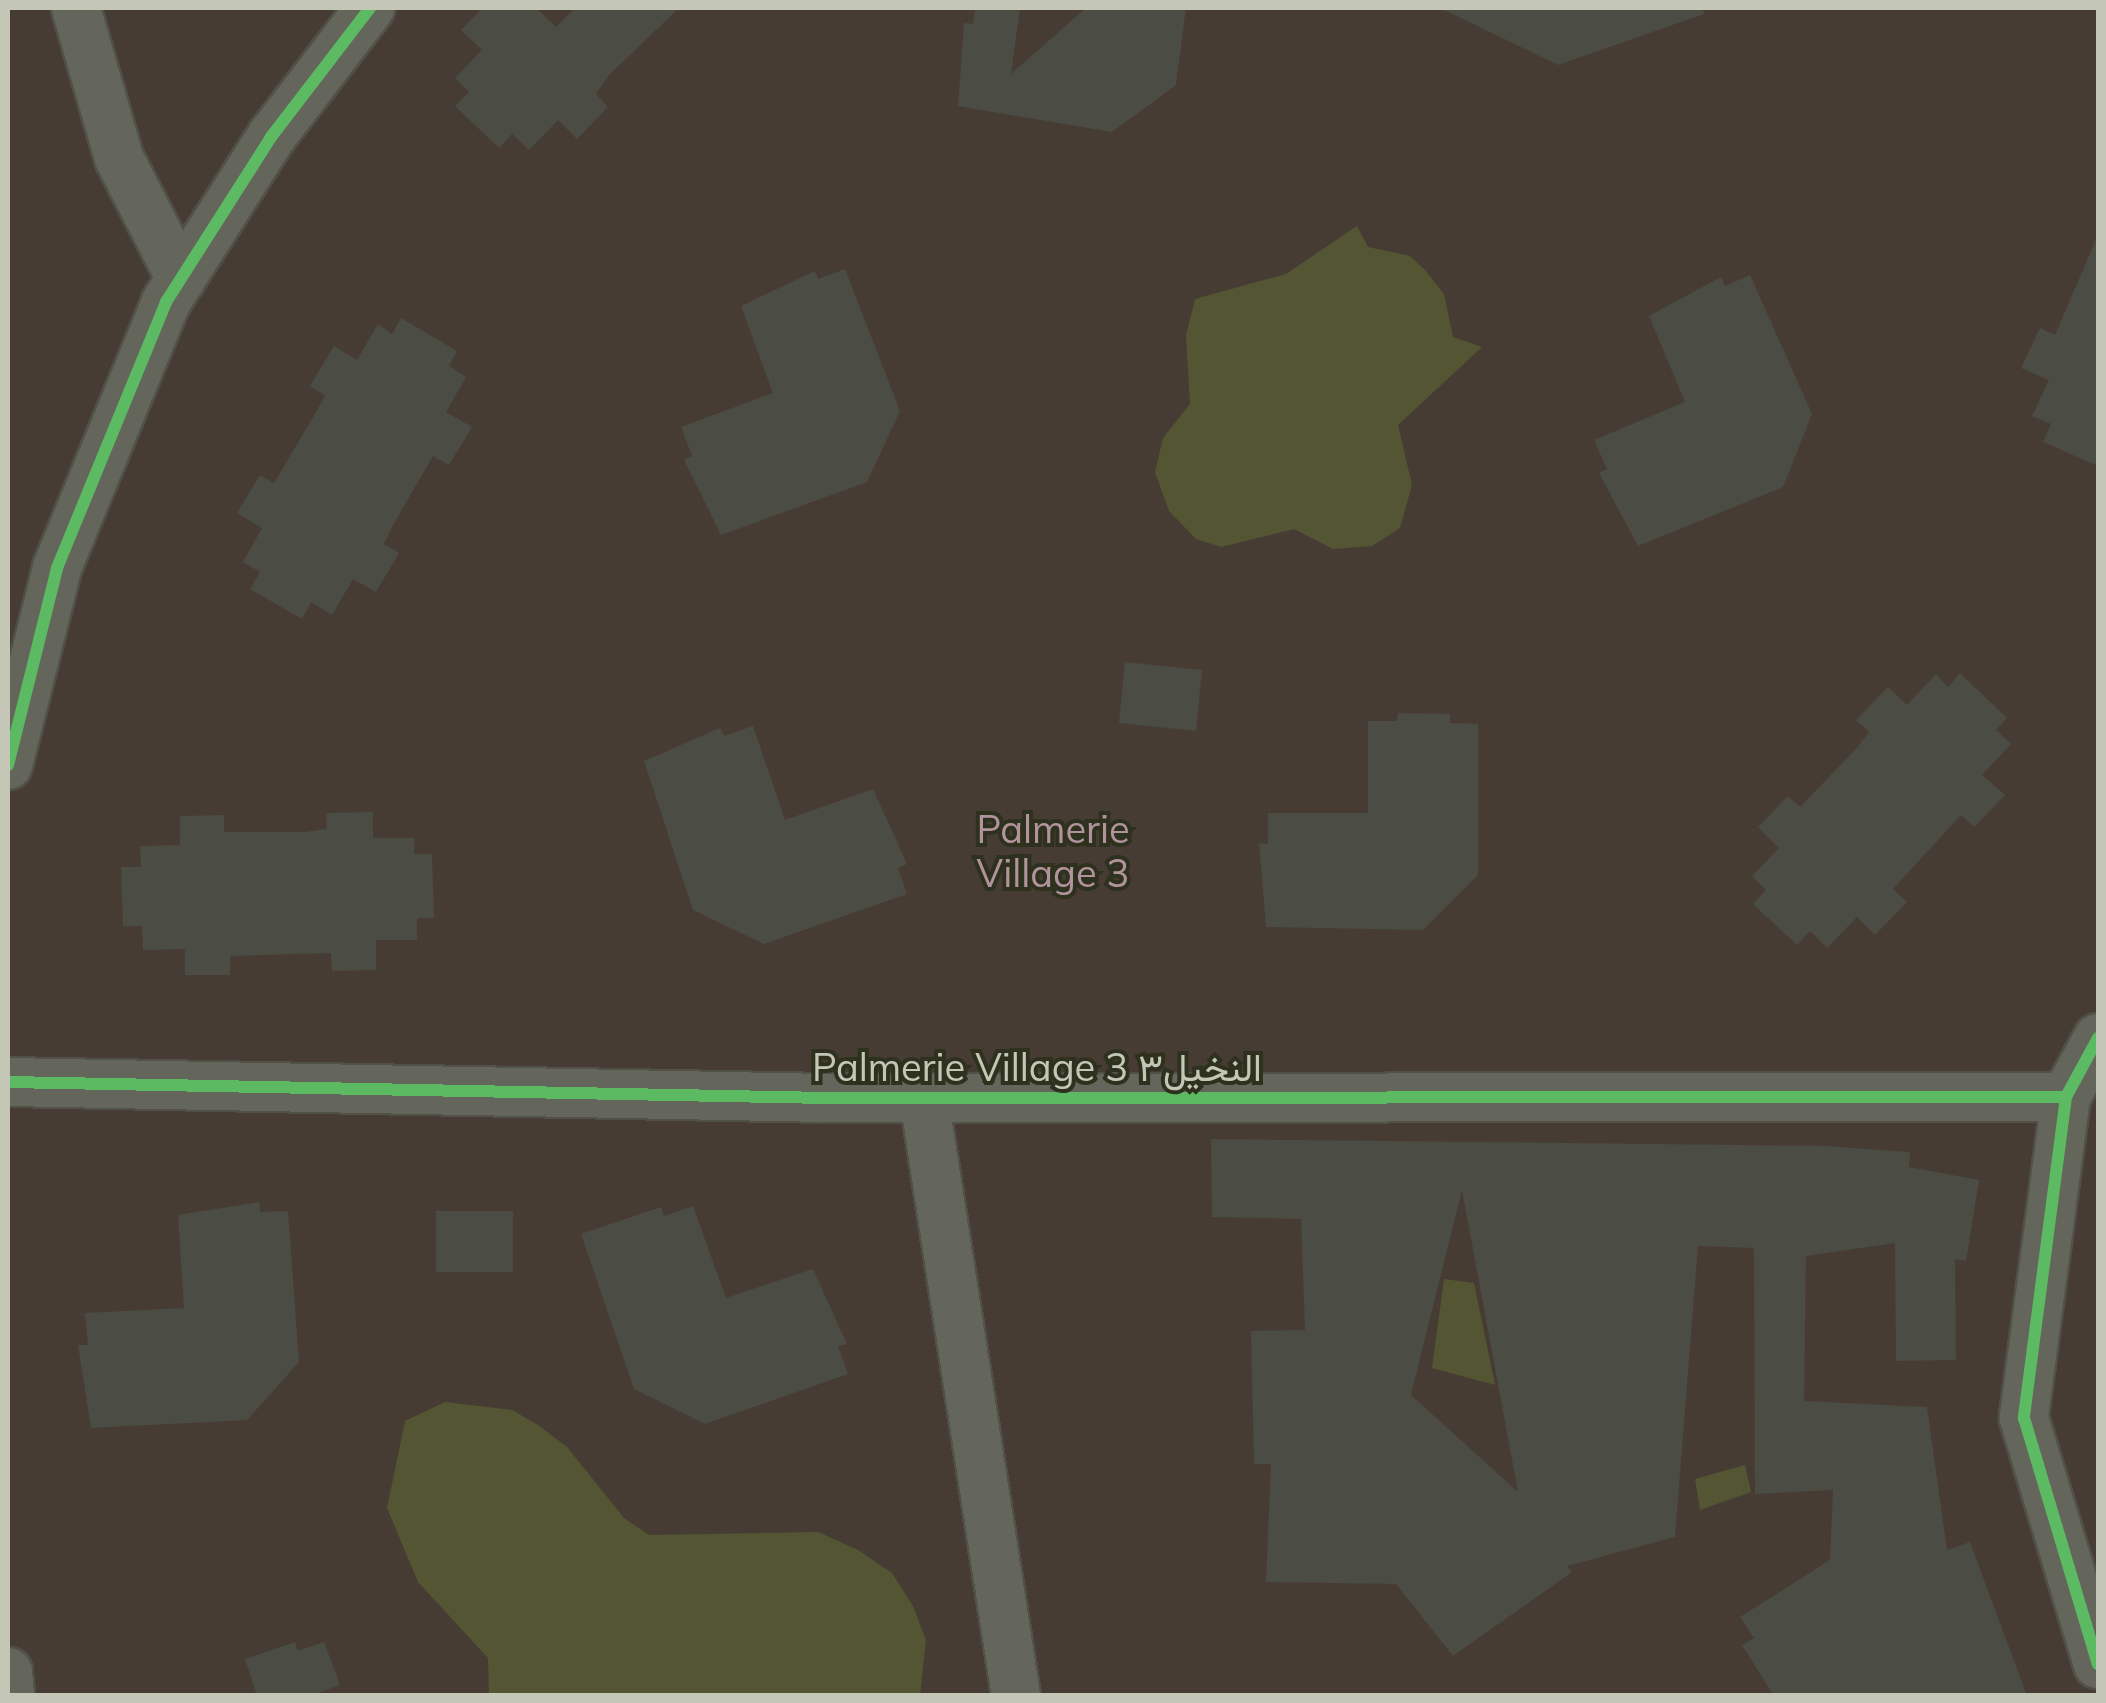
<!DOCTYPE html>
<meta charset="utf-8">
<style>
body{margin:0}
#map{position:relative;width:2106px;height:1703px;overflow:hidden;background:#36362b;font-family:Mulish,Vazirmatn,sans-serif}
div>[style]{position:absolute}
[style*='--x']{left:calc(var(--x)*1px);top:calc(var(--y)*1px);width:calc(var(--w)*1px);rotate:calc(var(--a)*1deg)}
.green>*{inset:0;background:#473c34}
.water>*{inset:0;background:#535533}
.building>*{inset:0;background:#4b4c43}
.roads{filter:drop-shadow(2px 0 #515149) drop-shadow(-2px 0 #515149) drop-shadow(0 2px #515149) drop-shadow(0 -2px #515149)}
.street>*{height:48px;margin:-24px;padding:0 24px;transform-origin:24px;border-radius:24px;background:#64655b}
.cycleway>*{height:12px;margin:-6px;padding:0 6px;transform-origin:6px;border-radius:6px;background:#5cba63}
span{translate:-50% -50%;white-space:nowrap;text-align:center;line-height:1.15;-webkit-text-stroke:8px #2f311f;paint-order:stroke}
.park-label{font-size:38px;color:#b0939b}
.street-label{font-size:38px;color:#c5c7b6}
.frame{position:absolute;inset:0;border:10px solid #c5c7b6;pointer-events:none}
</style>
<div id="map">
<div class="green">
<i style="clip-path:polygon(8px 8px,2098px 8px,2098px 1695px,8px 1696px)"></i>
</div>
<div class="water">
<i style="clip-path:polygon(1357px 226px,1368px 247px,1410px 256px,1425px 270px,1444px 294px,1453px 337px,1482px 347px,1398px 425px,1412px 485px,1400px 528px,1372px 546px,1333px 549px,1294px 529px,1221px 547px,1196px 539px,1169px 511px,1155px 472px,1163px 438px,1190px 404px,1186px 335px,1195px 299px,1286px 274px)"></i>
<i style="clip-path:polygon(1444px 1279px,1474px 1283px,1495px 1385px,1432px 1368px)"></i>
<i style="clip-path:polygon(445px 1402px,512px 1410px,538px 1425px,567px 1447px,624px 1518px,649px 1535px,818px 1532px,858px 1550px,892px 1573px,913px 1606px,926px 1640px,920px 1695px,489px 1695px,488px 1658px,418px 1582px,387px 1508px,405px 1421px)"></i>
<i style="clip-path:polygon(1745px 1465px,1751px 1492px,1700px 1510px,1695px 1479px)"></i>
</div>
<div class="building">
<i style="clip-path:polygon(483px 8px,536px 8px,556px 27px,575px 8px,679px 8px,608px 76px,596px 94px,608px 107px,577px 139px,558px 120px,529px 150px,512px 134px,499px 148px,455px 106px,469px 92px,455px 78px,482px 50px,461px 30px)"></i>
<i style="clip-path:polygon(975px 8px,1020px 8px,1011px 74px,1086px 8px,1186px 8px,1176px 85px,1112px 132px,958px 106px,964px 23px,973px 24px)"></i>
<i style="clip-path:polygon(1440px 8px,1703px 8px,1704px 14px,1558px 65px)"></i>
<i style="clip-path:polygon(2098px 235px,2098px 466px,2043px 442px,2051px 424px,2032px 416px,2049px 380px,2021px 368px,2040px 328px,2055px 335px)"></i>
<i style="clip-path:polygon(845px 269px,900px 411px,867px 482px,721px 535px,684px 460px,692px 456px,681px 427px,773px 393px,741px 306px,815px 271px,818px 279px)"></i>
<i style="clip-path:polygon(1750px 275px,1812px 414px,1783px 487px,1638px 546px,1599px 473px,1607px 469px,1594px 440px,1685px 402px,1649px 316px,1721px 277px,1725px 286px)"></i>
<i style="clip-path:polygon(401px 318px,457px 351px,449px 366px,466px 377px,446px 412px,472px 427px,449px 465px,433px 456px,393px 525px,384px 544px,399px 553px,376px 592px,353px 579px,332px 615px,311px 602px,302px 619px,250px 589px,260px 572px,243px 562px,262px 528px,237px 513px,260px 475px,274px 483px,315px 414px,325px 396px,310px 386px,334px 346px,357px 360px,378px 324px,392px 334px)"></i>
<i style="clip-path:polygon(1125px 662px,1202px 670px,1196px 731px,1119px 723px)"></i>
<i style="clip-path:polygon(1960px 673px,2007px 718px,1996px 730px,2011px 744px,1982px 775px,2005px 795px,1974px 827px,1961px 815px,1893px 889px,1907px 902px,1875px 935px,1857px 917px,1827px 948px,1810px 931px,1797px 945px,1753px 904px,1766px 890px,1752px 876px,1779px 848px,1758px 827px,1788px 796px,1800px 807px,1856px 749px,1869px 732px,1856px 720px,1888px 687px,1907px 705px,1936px 674px,1948px 687px)"></i>
<i style="clip-path:polygon(1398px 713px,1450px 714px,1450px 723px,1478px 724px,1478px 875px,1423px 930px,1266px 927px,1259px 843px,1268px 844px,1268px 813px,1368px 813px,1368px 721px,1397px 721px)"></i>
<i style="clip-path:polygon(753px 726px,785px 820px,873px 789px,907px 864px,898px 868px,907px 894px,764px 944px,693px 910px,644px 761px,720px 728px,724px 736px)"></i>
<i style="clip-path:polygon(373px 812px,373px 838px,414px 838px,414px 854px,432px 854px,434px 918px,417px 918px,417px 940px,376px 940px,376px 970px,332px 971px,331px 953px,230px 956px,230px 975px,185px 975px,185px 949px,143px 950px,142px 926px,123px 926px,121px 867px,141px 867px,140px 846px,180px 845px,180px 816px,224px 815px,224px 832px,305px 832px,327px 829px,326px 813px)"></i>
<i style="clip-path:polygon(evenodd,1211px 1139px,1826px 1146px,1910px 1152px,1909px 1167px,1979px 1180px,1966px 1261px,1955px 1259px,1956px 1360px,1896px 1361px,1895px 1243px,1806px 1256px,1804px 1401px,1927px 1407px,1947px 1550px,1970px 1542px,2027px 1696px,1774px 1696px,1742px 1645px,1754px 1638px,1740px 1617px,1830px 1560px,1833px 1490px,1755px 1494px,1754px 1248px,1698px 1246px,1675px 1537px,1567px 1566px,1572px 1572px,1453px 1656px,1396px 1584px,1266px 1582px,1271px 1464px,1254px 1464px,1251px 1331px,1305px 1330px,1301px 1219px,1212px 1217px,1211px 1139px,1462px 1190px,1518px 1492px,1411px 1395px,1462px 1190px)"></i>
<i style="clip-path:polygon(259px 1202px,260px 1212px,288px 1211px,299px 1362px,247px 1420px,91px 1428px,78px 1345px,88px 1345px,85px 1313px,184px 1308px,178px 1215px)"></i>
<i style="clip-path:polygon(693px 1206px,726px 1298px,813px 1269px,847px 1344px,838px 1346px,848px 1374px,705px 1424px,634px 1389px,581px 1234px,661px 1207px,664px 1216px)"></i>
<i style="clip-path:polygon(436px 1211px,513px 1211px,513px 1272px,436px 1272px)"></i>
<i style="clip-path:polygon(295px 1642px,298px 1651px,324px 1642px,340px 1685px,309px 1696px,257px 1696px,245px 1659px)"></i>
</div>
<div class="roads">
<div class="street">
<i style="--x:76;--y:8;--w:156;--a:74"></i>
<i style="--x:119;--y:158;--w:136;--a:62.9"></i>
<i style="--x:8;--y:765;--w:203;--a:-76"></i>
<i style="--x:57;--y:568;--w:287;--a:-67.7"></i>
<i style="--x:166;--y:302;--w:196;--a:-57.5"></i>
<i style="--x:271;--y:137;--w:163;--a:-52.5"></i>
<i style="--x:2098;--y:1038;--w:67;--a:118.5"></i>
<i style="--x:2066;--y:1097;--w:324;--a:97.5"></i>
<i style="--x:2024;--y:1418;--w:257;--a:73.3"></i>
<i style="--x:8;--y:1082;--w:819;--a:1.12"></i>
<i style="--x:827;--y:1098;--w:1239;--a:-0.05"></i>
<i style="--x:924;--y:1098;--w:605;--a:81.25"></i>
<i style="--x:8;--y:1672;--w:24;--a:85"></i>
</div>
</div>
<div class="cycleway">
<i style="--x:8;--y:765;--w:203;--a:-76"></i>
<i style="--x:57;--y:568;--w:287;--a:-67.7"></i>
<i style="--x:166;--y:302;--w:196;--a:-57.5"></i>
<i style="--x:271;--y:137;--w:163;--a:-52.5"></i>
<i style="--x:2098;--y:1038;--w:67;--a:118.5"></i>
<i style="--x:2066;--y:1097;--w:324;--a:97.5"></i>
<i style="--x:2024;--y:1418;--w:257;--a:73.3"></i>
<i style="--x:8;--y:1082;--w:819;--a:1.12"></i>
<i style="--x:827;--y:1098;--w:1239;--a:-0.05"></i>
</div>
<div class="park-label">
<span style="left:1053px;top:852px">Palmerie<br>Village 3</span>
</div>
<div class="street-label">
<span style="left:1037px;top:1068px">Palmerie Village 3 النخيل٣</span>
</div>
<div class="frame"></div>
</div>
